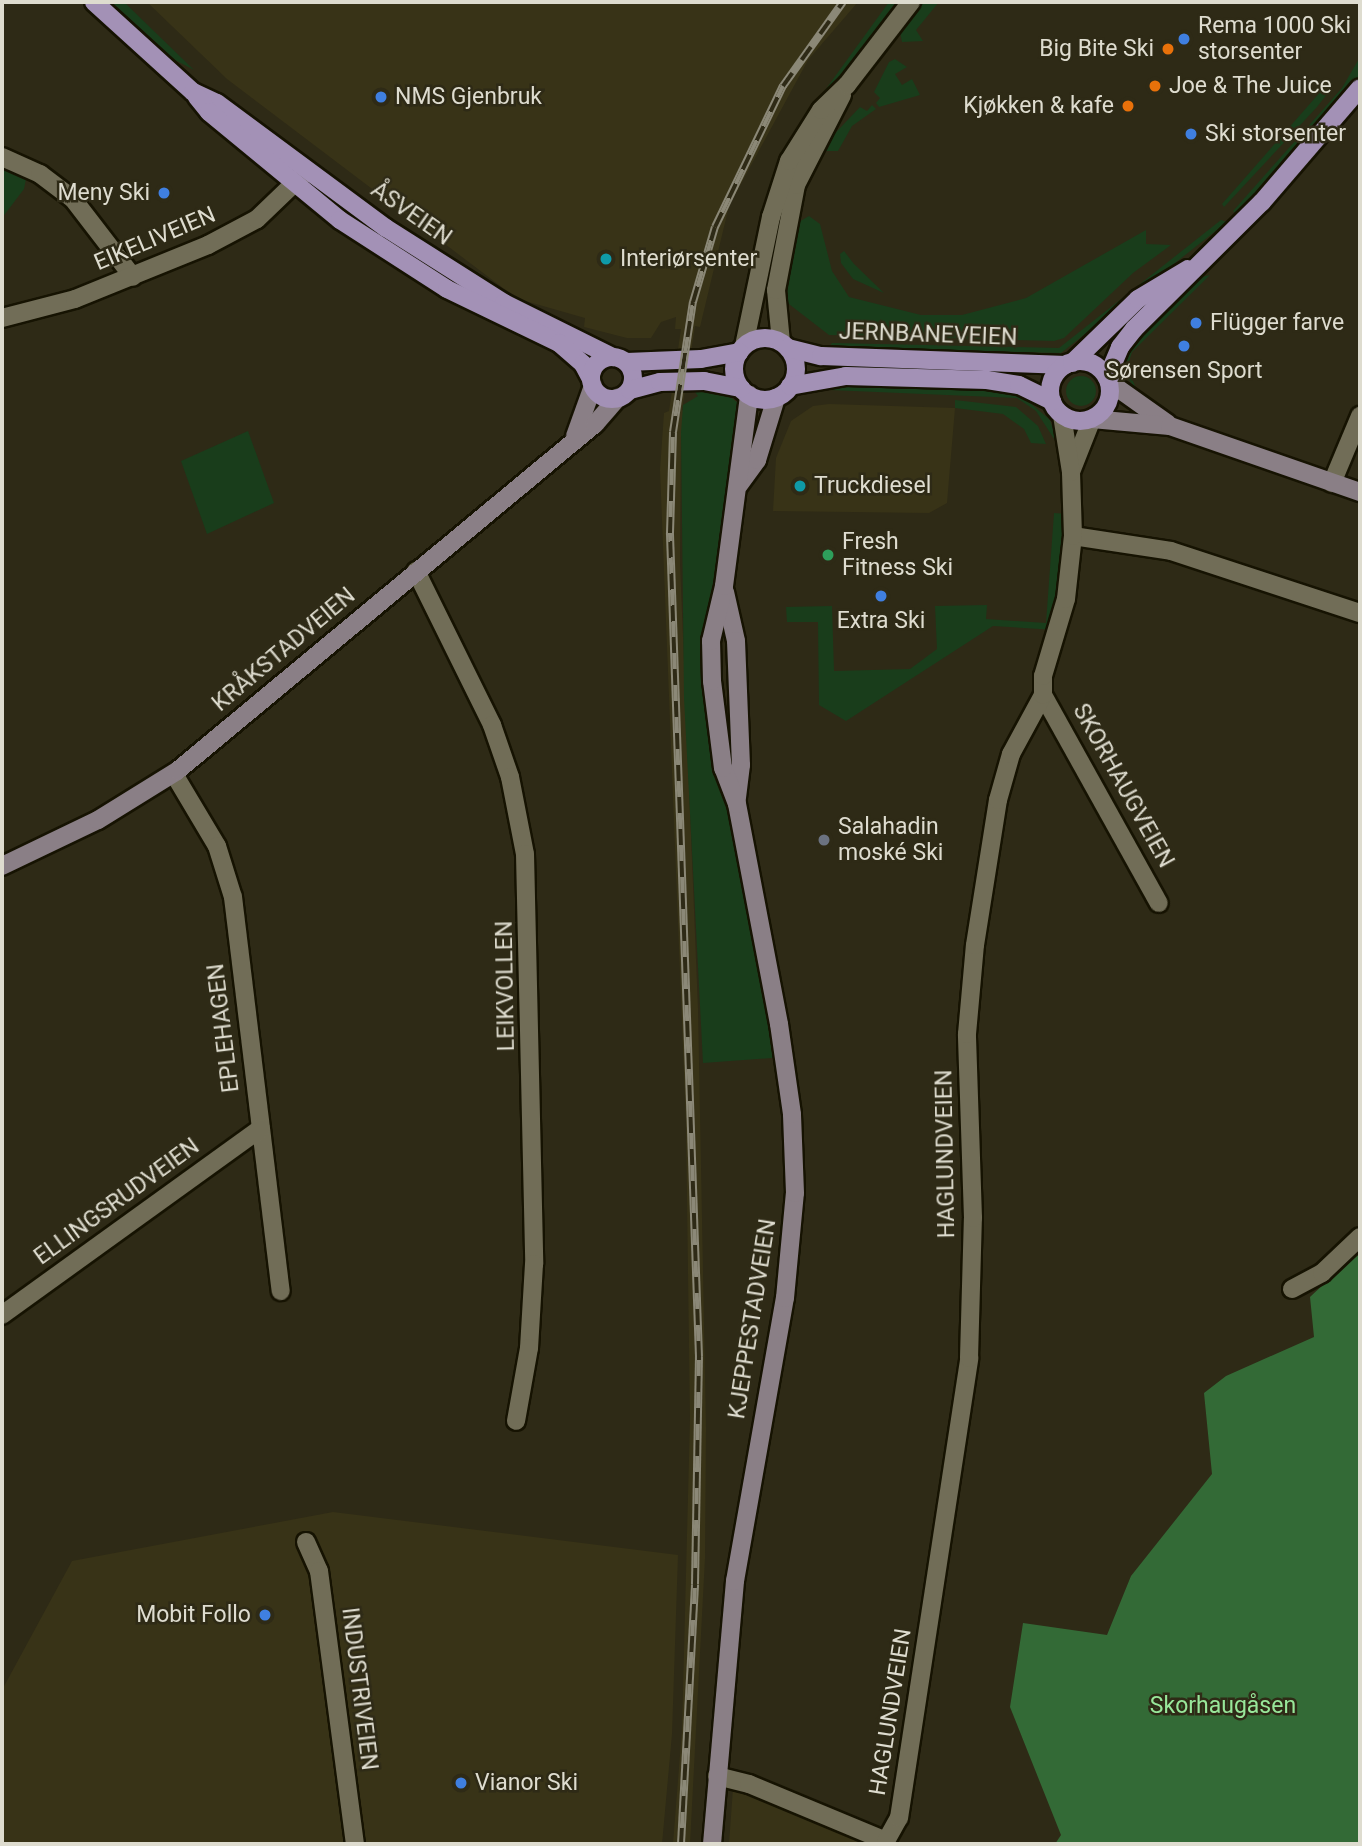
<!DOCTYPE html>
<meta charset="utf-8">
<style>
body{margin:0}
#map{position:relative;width:1362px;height:1846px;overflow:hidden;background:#2e2a16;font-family:Roboto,sans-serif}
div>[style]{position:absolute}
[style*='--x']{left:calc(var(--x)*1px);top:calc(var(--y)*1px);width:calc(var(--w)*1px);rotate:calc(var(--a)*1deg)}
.built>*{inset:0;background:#383317}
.green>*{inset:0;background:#193d1b}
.round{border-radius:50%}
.forest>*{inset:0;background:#336a36}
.roads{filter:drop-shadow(2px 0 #161302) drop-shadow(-2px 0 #161302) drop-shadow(0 2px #161302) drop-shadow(0 -2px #161302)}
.street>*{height:18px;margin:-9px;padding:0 9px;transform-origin:9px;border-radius:9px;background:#716d57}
.secondary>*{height:18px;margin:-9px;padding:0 9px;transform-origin:9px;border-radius:9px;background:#8a7f86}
.primary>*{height:18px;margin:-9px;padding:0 9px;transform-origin:9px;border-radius:9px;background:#a391b6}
.primary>.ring{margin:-9px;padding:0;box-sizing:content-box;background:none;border:18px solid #a391b6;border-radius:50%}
.rail>*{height:8px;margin-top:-4px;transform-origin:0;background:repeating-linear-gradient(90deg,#2e2a16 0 16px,#8b8877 0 32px);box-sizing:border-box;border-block:2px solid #8b8877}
.dots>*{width:19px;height:19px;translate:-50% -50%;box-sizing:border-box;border:4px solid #2e2a16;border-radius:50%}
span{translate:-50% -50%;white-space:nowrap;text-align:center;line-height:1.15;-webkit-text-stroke:5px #2e2a16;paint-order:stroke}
.poi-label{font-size:23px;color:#dedccf}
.left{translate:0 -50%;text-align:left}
.right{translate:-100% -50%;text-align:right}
.street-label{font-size:23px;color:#dedccf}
.park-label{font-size:23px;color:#98e79a}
.frame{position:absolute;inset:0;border:4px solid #dedccf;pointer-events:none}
</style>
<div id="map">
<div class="built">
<i style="clip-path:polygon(147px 2px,858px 2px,808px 60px,729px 206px,700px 327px,695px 326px,682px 410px,687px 412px,681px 433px,680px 563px,698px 1009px,706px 1428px,705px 1558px,690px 1844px,673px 1844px,682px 1729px,690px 1419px,686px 1124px,660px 470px,664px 413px,669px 411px,681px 329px,675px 329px,676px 317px,661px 322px,651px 338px,627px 338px,584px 327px,585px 318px,522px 300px,503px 288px,227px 79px)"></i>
<i style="clip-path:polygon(829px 404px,955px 408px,947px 503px,929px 513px,773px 511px,776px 458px,791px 421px,813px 406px)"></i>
<i style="clip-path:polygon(333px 1512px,678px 1555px,672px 1734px,662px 1844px,2px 1844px,2px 1690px,72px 1561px)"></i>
<i style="clip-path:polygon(733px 1788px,877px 1844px,729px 1844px)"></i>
</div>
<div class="green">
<i style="clip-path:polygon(109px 2px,124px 2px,194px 70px,158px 51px)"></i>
<i style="clip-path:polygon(889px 2px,901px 2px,790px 148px,815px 104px)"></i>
<i style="clip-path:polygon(924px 2px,939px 2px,916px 30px,923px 41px,902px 42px,900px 32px)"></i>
<i style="clip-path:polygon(1360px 57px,1360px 76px,1236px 214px,1233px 211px,1342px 88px)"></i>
<i style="clip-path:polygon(895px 59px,907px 67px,895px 74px,902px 85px,912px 79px,920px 95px,879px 107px,876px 103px,880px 98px,874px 92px,889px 62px)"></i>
<i style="clip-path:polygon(1329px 82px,1331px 89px,1317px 107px,1224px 207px,1222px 204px)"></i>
<i style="clip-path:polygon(872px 105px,876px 109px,852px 126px,838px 151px,824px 151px,822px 147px,860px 107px,867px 111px)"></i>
<i style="clip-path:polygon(2px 165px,23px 172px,26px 179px,24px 189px,2px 218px)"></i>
<i style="clip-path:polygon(809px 216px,820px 224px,832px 271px,849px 297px,921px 315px,962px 315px,1026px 298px,1146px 230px,1146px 244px,1171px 245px,1133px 273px,1064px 338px,1054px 341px,829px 335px,785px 301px,797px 223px)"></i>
<i style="clip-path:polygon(1221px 220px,1227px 222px,1061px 353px,828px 348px,832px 343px,1059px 348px)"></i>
<i style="clip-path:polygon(844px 251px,854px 264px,884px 293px,853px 279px,841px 263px,840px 254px)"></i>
<i style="clip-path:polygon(1210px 275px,1132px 352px,1127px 367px,1138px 393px,1122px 369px,1134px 337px,1198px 278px)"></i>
<i class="round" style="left:1066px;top:376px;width:30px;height:30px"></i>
<i style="clip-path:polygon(851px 383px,995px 388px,1020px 394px,1050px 420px,1058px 445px,1036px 411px,1017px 398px,830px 390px)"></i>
<i style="clip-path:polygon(709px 390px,732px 398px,747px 411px,712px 681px,785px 1057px,703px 1063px,684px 698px,681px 433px,683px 405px,698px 396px,694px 391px)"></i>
<i style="clip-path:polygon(955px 400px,1016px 407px,1038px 426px,1046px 444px,1031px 443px,1024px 429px,1003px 414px,955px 408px)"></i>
<i style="clip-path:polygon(248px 431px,274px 503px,207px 534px,181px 461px)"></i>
<i style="clip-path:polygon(1054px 513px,1067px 514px,1056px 630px,993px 626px,846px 721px,819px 705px,818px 622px,787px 622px,786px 607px,832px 606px,834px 671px,910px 669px,937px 649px,935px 606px,987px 605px,986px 619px,1046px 623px)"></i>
</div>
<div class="forest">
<i style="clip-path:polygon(1360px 1250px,1360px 1844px,1055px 1844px,1061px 1835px,1010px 1707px,1023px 1623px,1107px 1635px,1131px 1576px,1212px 1474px,1204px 1393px,1226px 1376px,1314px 1337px,1310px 1297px)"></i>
</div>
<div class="roads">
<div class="street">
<i style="--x:2;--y:157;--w:42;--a:24.1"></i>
<i style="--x:40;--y:174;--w:41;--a:37.1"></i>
<i style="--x:73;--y:199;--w:98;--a:52.4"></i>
<i style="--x:2;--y:318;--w:75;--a:-14.6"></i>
<i style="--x:75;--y:299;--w:144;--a:-22.1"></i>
<i style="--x:208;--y:245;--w:55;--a:-28"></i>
<i style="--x:257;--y:219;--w:66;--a:-43.8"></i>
<i style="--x:781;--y:342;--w:52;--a:-95.5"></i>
<i style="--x:776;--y:290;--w:107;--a:-79.2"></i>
<i style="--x:796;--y:185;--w:101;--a:-62.9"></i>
<i style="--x:744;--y:346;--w:132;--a:-78.2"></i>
<i style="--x:771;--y:217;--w:59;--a:-72.2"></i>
<i style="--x:789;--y:161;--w:60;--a:-57.9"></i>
<i style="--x:821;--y:110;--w:36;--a:-44"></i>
<i style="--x:847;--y:85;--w:105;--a:-52.4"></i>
<i style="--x:1071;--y:472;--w:57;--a:-68.4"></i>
<i style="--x:1332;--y:483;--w:73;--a:-67.3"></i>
<i style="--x:1073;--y:536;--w:99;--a:8.7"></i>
<i style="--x:1171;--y:551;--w:199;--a:18.2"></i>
<i style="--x:416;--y:571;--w:172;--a:63.7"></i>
<i style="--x:492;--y:725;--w:55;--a:70.9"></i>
<i style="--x:510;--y:777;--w:78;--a:79"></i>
<i style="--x:525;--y:854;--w:410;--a:88.7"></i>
<i style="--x:534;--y:1264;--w:84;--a:93.4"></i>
<i style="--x:529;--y:1348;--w:74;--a:100.1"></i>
<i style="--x:1043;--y:695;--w:238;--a:60.9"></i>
<i style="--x:174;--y:774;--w:84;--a:59.2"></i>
<i style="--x:217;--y:846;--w:53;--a:72.6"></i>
<i style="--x:233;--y:897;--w:397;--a:83.1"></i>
<i style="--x:1292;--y:1289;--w:34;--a:-28"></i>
<i style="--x:1322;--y:1273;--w:52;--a:-43.5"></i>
<i style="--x:2;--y:1315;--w:319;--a:-35.8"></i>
<i style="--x:306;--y:1542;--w:32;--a:66"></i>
<i style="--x:319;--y:1571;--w:275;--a:82.5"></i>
<i style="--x:717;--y:1776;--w:33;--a:14"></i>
<i style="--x:749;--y:1784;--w:148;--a:22.6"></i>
<i style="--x:886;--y:1841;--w:26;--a:-61"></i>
<i style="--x:899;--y:1818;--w:465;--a:-81.3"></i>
<i style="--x:969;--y:1358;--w:140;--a:-88.4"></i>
<i style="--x:973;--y:1218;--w:184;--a:-91.9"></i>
<i style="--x:967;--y:1034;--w:89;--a:-84.9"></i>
<i style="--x:975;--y:945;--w:147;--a:-81"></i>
<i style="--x:998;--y:800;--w:48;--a:-74.2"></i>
<i style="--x:1011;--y:754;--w:67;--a:-61.5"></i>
<i style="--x:1043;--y:695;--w:19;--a:-90"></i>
<i style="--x:1043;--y:676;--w:80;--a:-73.4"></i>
<i style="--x:1066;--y:599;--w:63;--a:-83.7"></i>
<i style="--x:1073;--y:536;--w:64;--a:-91.8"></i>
<i style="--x:1071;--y:472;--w:58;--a:-99"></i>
</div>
<div class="secondary">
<i style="--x:1109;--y:382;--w:72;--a:35.4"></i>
<i style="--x:1092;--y:419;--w:78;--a:5.1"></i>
<i style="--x:1170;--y:426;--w:201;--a:19.2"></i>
<i style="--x:575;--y:436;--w:53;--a:-70.2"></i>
<i style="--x:739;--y:485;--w:31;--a:-54"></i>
<i style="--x:757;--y:460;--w:65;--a:-73"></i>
<i style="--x:725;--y:592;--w:50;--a:77.3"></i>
<i style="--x:736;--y:641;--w:124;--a:87.7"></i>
<i style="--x:741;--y:765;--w:35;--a:97"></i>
<i style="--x:2;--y:866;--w:106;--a:-25.6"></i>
<i style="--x:98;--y:820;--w:93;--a:-31.8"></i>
<i style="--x:177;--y:771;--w:543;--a:-39.7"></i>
<i style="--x:595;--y:424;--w:35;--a:-49"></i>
<i style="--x:712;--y:1844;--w:264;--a:-85"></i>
<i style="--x:735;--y:1581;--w:287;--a:-80"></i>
<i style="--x:785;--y:1298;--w:105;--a:-84.6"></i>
<i style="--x:795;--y:1193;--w:79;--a:-92.2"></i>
<i style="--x:792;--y:1114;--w:91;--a:-98.2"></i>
<i style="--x:779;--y:1024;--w:224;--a:-100.8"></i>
<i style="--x:737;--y:804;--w:39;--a:-111"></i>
<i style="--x:723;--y:768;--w:88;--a:-97.2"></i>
<i style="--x:712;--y:681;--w:40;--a:-91.4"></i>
<i style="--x:711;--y:641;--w:57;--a:-76.7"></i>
<i style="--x:724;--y:586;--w:193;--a:-82.5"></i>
</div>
<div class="primary">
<i style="--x:94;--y:2;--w:134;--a:42.3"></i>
<i style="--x:193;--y:92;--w:26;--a:25"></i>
<i style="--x:217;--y:103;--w:210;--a:36.5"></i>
<i style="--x:386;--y:228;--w:140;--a:32.4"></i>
<i style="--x:504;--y:303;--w:122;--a:26.4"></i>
<i style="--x:197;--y:97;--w:19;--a:51"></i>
<i style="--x:209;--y:112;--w:170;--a:39.5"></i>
<i style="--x:340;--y:220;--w:127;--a:32.8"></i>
<i style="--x:447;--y:289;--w:124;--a:25.7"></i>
<i style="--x:559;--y:343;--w:32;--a:41"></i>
<i style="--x:583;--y:364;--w:17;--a:62"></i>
<i class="ring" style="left:734px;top:338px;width:44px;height:44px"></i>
<i style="--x:788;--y:348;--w:34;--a:14"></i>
<i style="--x:821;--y:356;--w:245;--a:2.1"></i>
<i class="ring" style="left:591px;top:357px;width:24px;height:24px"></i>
<i class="ring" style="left:1050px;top:361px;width:42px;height:42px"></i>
<i style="--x:627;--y:362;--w:74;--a:-2.3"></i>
<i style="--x:701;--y:359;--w:39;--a:-10"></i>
<i style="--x:1072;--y:363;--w:92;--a:-44.1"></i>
<i style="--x:1138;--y:299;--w:58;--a:-31"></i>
<i style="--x:1107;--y:378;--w:34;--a:-67"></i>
<i style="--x:1120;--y:347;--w:23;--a:-52"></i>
<i style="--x:1134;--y:329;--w:180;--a:-44.8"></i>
<i style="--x:1262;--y:202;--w:150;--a:-49.3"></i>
<i style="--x:790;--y:386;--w:57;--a:-10.1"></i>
<i style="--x:846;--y:376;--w:141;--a:1.6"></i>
<i style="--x:987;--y:380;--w:32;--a:9"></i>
<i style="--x:1019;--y:385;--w:37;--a:26"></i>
<i style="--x:630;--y:390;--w:31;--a:-15"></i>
<i style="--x:660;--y:382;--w:44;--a:-1.3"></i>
<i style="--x:704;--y:381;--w:38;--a:11"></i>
</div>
</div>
<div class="rail">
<i style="--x:681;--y:1844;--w:260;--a:-86.9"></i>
<i style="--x:695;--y:1584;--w:227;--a:-89"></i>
<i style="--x:699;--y:1357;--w:825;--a:-92.02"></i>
<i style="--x:670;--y:533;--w:101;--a:-88.3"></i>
<i style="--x:673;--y:432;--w:132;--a:-81.3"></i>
<i style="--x:693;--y:302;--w:78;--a:-73.7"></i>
<i style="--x:715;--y:227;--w:157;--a:-64.3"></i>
<i style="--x:783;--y:86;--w:103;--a:-54.5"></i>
</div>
<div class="dots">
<i style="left:1184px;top:39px;background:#3f7fe0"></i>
<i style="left:1168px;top:49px;background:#e8710a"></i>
<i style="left:1155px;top:86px;background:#e8710a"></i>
<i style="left:381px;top:97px;background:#3f7fe0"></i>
<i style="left:1128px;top:106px;background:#e8710a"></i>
<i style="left:1191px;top:134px;background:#3f7fe0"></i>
<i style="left:164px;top:193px;background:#3f7fe0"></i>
<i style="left:606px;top:259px;background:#0f9aa8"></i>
<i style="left:1196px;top:323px;background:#3f7fe0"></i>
<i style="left:1184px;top:346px;background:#3f7fe0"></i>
<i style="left:800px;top:486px;background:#0f9aa8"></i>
<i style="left:828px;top:555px;background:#2e9e5b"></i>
<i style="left:881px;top:596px;background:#3f7fe0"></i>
<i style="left:824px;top:840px;background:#6b7280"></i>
<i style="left:265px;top:1615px;background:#3f7fe0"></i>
<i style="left:461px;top:1783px;background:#3f7fe0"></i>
</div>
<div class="poi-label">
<span class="left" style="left:1198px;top:39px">Rema 1000 Ski<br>storsenter</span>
<span class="right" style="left:1154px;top:49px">Big Bite Ski</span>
<span class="left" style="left:1169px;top:86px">Joe &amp; The Juice</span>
<span class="left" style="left:395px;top:97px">NMS Gjenbruk</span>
<span class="right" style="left:1114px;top:106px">Kjøkken &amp; kafe</span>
<span class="left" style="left:1205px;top:134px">Ski storsenter</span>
<span class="right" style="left:150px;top:193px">Meny Ski</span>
<span class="left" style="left:620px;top:259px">Interiørsenter</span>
<span class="left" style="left:1210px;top:323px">Flügger farve</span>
<span style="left:1184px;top:371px">Sørensen Sport</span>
<span class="left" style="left:814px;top:486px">Truckdiesel</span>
<span class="left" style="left:842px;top:555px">Fresh<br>Fitness Ski</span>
<span style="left:881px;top:621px">Extra Ski</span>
<span class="left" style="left:838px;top:840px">Salahadin<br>moské Ski</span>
<span class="right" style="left:251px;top:1615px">Mobit Follo</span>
<span class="left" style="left:475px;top:1783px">Vianor Ski</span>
</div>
<div class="street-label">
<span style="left:411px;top:214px;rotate:35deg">ÅSVEIEN</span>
<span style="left:155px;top:239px;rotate:-23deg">EIKELIVEIEN</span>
<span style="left:928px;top:335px;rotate:2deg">JERNBANEVEIEN</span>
<span style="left:284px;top:650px;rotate:-40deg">KRÅKSTADVEIEN</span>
<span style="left:1123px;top:786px;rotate:61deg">SKORHAUGVEIEN</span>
<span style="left:506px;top:986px;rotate:-91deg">LEIKVOLLEN</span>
<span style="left:224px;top:1028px;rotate:-97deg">EPLEHAGEN</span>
<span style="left:946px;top:1154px;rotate:-91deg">HAGLUNDVEIEN</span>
<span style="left:117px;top:1202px;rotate:-36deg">ELLINGSRUDVEIEN</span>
<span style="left:753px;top:1319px;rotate:-81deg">KJEPPESTADVEIEN</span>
<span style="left:359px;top:1689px;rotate:83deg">INDUSTRIVEIEN</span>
<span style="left:891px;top:1712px;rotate:-81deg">HAGLUNDVEIEN</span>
</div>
<div class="park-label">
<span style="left:1223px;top:1706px">Skorhaugåsen</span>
</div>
<div class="frame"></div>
</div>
